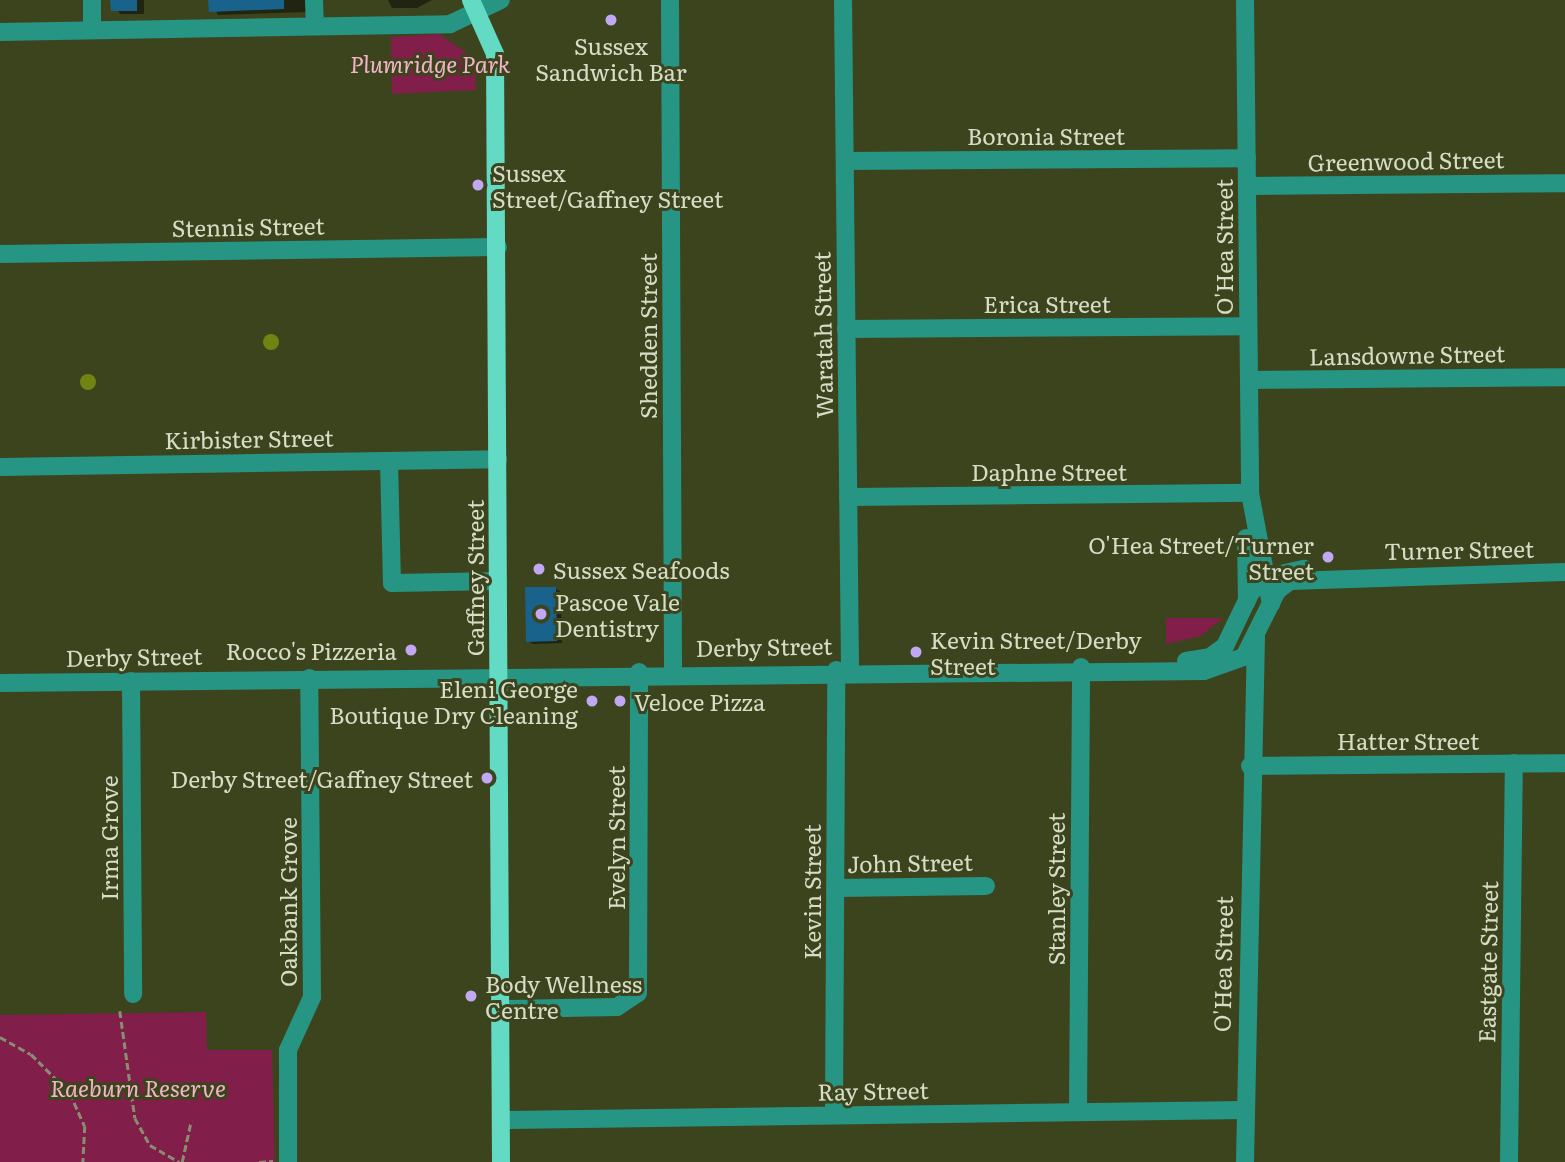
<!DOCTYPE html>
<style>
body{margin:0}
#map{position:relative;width:1565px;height:1162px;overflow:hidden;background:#3c441e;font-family:Literata,serif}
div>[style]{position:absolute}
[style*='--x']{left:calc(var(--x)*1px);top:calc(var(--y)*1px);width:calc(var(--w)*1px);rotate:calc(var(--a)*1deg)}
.green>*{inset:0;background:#811e49}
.water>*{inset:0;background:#718313}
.round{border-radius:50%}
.shadow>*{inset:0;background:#0007}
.building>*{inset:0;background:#18628c}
.path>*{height:2.5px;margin-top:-1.25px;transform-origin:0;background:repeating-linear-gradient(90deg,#888f71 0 7px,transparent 0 10.5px)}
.minor>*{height:18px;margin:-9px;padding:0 9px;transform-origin:9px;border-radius:9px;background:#279583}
.major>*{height:18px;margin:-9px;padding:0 9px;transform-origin:9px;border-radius:9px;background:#63dac4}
.dots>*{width:19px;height:19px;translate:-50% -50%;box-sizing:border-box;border:4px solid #3c441e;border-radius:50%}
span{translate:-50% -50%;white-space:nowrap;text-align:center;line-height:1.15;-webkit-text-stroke:6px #3c441e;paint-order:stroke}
.poi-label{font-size:23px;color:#d7dcc7}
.left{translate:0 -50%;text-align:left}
.right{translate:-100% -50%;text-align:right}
.park-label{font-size:23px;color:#f3b4c7;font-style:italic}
.street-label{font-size:23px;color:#d7dcc7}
</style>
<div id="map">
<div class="green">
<i style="clip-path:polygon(439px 34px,474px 58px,476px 90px,392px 94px,391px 37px)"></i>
<i style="clip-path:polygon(1166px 618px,1223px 618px,1201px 636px,1166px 644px)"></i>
<i style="clip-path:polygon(206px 1012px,207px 1050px,272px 1050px,275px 1162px,0 1162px,0 1015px)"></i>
</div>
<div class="water">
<i class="round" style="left:263px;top:334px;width:16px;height:16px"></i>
<i class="round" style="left:80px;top:374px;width:16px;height:16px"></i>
</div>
<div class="shadow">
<i style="clip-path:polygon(112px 0,144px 0,144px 14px,120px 14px)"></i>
<i style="clip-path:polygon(210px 0,308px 0,308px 12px,218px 15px)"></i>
<i style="clip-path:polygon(388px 0,432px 0,417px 8px,392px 8px)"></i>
<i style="clip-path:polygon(556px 589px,561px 592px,562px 643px,533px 644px,528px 641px)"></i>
</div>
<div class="building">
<i style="clip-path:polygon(110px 0,137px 0,137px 11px,111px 11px)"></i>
<i style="clip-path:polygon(208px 0,284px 0,284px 9px,209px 12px)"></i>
<i style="clip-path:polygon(525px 587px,556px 587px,557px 641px,526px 642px)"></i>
</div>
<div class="path">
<i style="--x:120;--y:1011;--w:108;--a:82"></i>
<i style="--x:135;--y:1118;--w:31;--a:61"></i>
<i style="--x:150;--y:1145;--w:34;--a:30"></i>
<i style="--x:0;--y:1037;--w:35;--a:29"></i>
<i style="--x:31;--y:1054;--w:55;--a:45"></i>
<i style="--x:70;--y:1093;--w:36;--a:66"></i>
<i style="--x:85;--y:1126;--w:36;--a:93"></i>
<i style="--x:182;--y:1162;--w:42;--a:-77.6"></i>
<i style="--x:259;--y:1162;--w:14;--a:-4"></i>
</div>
<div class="minor">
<i style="--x:92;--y:0;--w:30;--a:90"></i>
<i style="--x:314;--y:0;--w:26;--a:88"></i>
<i style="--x:670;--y:0;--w:672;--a:89.74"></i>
<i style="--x:843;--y:0;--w:670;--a:89.4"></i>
<i style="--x:1245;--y:0;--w:493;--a:89.4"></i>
<i style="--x:1250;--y:493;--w:113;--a:79.3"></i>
<i style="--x:0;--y:32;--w:450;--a:-1"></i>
<i style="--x:450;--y:24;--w:56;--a:-25.2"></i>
<i style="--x:845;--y:161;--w:402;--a:-0.4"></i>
<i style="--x:1247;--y:186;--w:318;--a:-0.5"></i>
<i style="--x:0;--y:254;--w:498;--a:-0.8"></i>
<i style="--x:846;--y:329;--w:402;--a:-0.4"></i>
<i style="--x:1249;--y:380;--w:316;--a:-0.5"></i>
<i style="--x:389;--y:461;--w:122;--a:88.6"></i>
<i style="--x:392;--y:583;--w:106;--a:-1.1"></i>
<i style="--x:0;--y:467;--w:498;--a:-0.9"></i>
<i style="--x:848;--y:497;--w:402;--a:-0.6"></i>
<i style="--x:1246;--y:538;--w:63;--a:89.1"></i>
<i style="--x:1186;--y:661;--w:24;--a:-9"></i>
<i style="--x:1210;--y:657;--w:19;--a:-36"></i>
<i style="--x:1225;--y:646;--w:60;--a:-64.3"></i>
<i style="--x:1251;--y:592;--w:23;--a:-41"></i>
<i style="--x:1268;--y:577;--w:37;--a:-13"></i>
<i style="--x:131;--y:681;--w:313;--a:89.6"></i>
<i style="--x:0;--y:683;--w:1204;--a:-0.57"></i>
<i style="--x:1204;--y:671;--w:42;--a:-19.3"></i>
<i style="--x:1244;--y:657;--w:74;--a:-63.4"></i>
<i style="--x:1277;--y:591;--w:16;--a:-38"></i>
<i style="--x:1290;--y:581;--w:275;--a:-1.9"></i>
<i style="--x:1250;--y:766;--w:315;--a:-0.5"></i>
<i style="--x:836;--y:888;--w:150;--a:-0.8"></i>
<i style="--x:501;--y:1009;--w:116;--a:-1"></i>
<i style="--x:617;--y:1007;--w:25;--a:-34"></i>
<i style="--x:638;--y:993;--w:321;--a:-89.8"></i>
<i style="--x:1078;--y:1112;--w:445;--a:-89.6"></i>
<i style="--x:834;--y:1115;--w:445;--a:-89.7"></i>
<i style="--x:501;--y:1120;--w:744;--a:-0.77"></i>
<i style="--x:288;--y:1162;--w:112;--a:-90"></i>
<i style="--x:288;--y:1050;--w:58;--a:-65.6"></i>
<i style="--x:312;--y:997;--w:319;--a:-90.5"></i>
<i style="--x:1245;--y:1162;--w:525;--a:-88.8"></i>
<i style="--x:1509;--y:1162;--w:399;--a:-89.3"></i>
</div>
<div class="major">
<i style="--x:471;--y:0;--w:59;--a:66"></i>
<i style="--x:495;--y:54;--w:1108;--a:89.69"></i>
</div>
<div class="dots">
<i style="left:611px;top:20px;background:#c1a8f3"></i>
<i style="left:478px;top:185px;background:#c1a8f3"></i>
<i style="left:1328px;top:557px;background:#c1a8f3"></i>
<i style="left:539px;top:569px;background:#c1a8f3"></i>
<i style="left:541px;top:614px;background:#c1a8f3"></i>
<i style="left:411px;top:650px;background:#c1a8f3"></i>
<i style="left:916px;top:652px;background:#c1a8f3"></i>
<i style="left:592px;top:701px;background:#c1a8f3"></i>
<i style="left:620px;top:701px;background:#c1a8f3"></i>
<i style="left:487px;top:778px;background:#c1a8f3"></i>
<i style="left:471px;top:996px;background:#c1a8f3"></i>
</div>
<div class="poi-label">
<span style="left:611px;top:58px">Sussex<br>Sandwich Bar</span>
<span class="left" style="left:492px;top:185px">Sussex<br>Street/Gaffney Street</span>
<span class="right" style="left:1314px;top:557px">O'Hea Street/Turner<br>Street</span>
<span class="left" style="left:553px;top:569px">Sussex Seafoods</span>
<span class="left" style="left:555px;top:614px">Pascoe Vale<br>Dentistry</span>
<span class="left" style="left:930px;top:652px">Kevin Street/Derby<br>Street</span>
<span class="right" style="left:397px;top:650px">Rocco's Pizzeria</span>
<span class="right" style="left:578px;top:701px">Eleni George<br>Boutique Dry Cleaning</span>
<span class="left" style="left:634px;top:701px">Veloce Pizza</span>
<span class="right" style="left:473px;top:778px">Derby Street/Gaffney Street</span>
<span class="left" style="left:485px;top:996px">Body Wellness<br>Centre</span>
</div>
<div class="park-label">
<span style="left:430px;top:63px">Plumridge Park</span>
<span style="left:138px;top:1087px">Raeburn Reserve</span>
</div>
<div class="street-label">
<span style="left:1046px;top:135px">Boronia Street</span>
<span style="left:1406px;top:160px;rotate:-1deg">Greenwood Street</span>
<span style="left:248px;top:226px;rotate:-1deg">Stennis Street</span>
<span style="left:1223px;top:247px;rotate:-90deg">O'Hea Street</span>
<span style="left:1047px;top:303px">Erica Street</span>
<span style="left:822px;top:335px;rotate:-91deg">Waratah Street</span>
<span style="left:647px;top:336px;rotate:-90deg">Shedden Street</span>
<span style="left:1407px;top:354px;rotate:-1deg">Lansdowne Street</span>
<span style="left:249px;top:438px;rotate:-1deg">Kirbister Street</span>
<span style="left:1049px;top:471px">Daphne Street</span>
<span style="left:1459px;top:549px;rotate:-1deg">Turner Street</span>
<span style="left:474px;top:578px;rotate:-90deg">Gaffney Street</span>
<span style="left:764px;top:646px;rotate:-1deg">Derby Street</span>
<span style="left:134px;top:656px;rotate:-1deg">Derby Street</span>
<span style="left:1408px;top:740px">Hatter Street</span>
<span style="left:108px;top:838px;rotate:-90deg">Irma Grove</span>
<span style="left:615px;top:838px;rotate:-90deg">Evelyn Street</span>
<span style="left:910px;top:862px;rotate:-1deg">John Street</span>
<span style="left:1055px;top:889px;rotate:-90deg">Stanley Street</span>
<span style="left:811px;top:892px;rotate:-90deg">Kevin Street</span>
<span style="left:287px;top:902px;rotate:-90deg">Oakbank Grove</span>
<span style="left:1487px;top:962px;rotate:-89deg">Eastgate Street</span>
<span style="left:1222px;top:964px;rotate:-89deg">O'Hea Street</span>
<span style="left:873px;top:1090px;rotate:-1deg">Ray Street</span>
</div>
</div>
